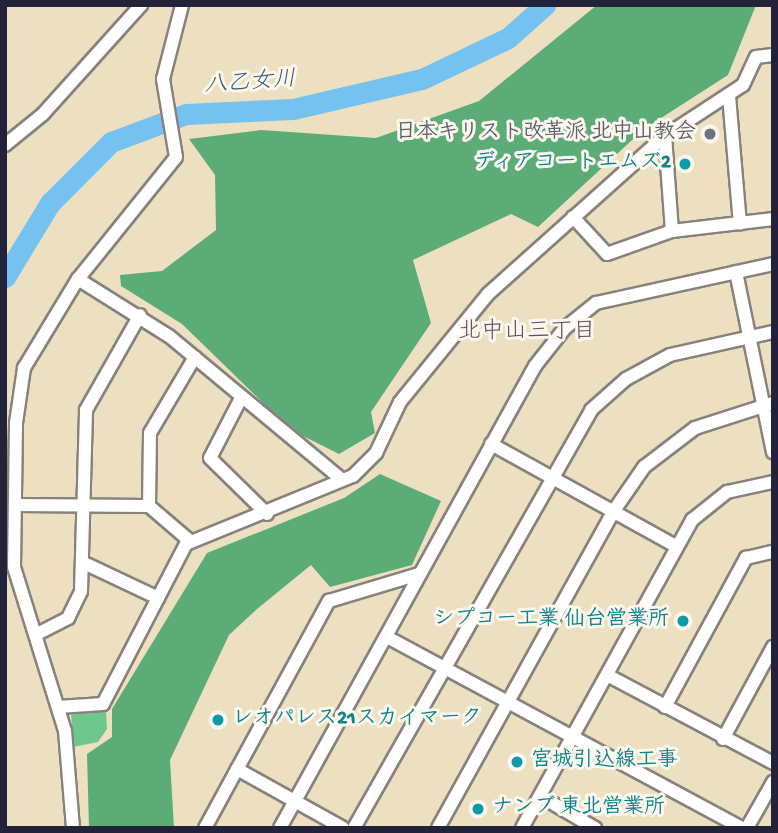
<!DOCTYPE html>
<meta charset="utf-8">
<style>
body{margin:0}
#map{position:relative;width:778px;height:833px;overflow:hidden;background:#ede0c0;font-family:"Gochi Hand","Klee One",sans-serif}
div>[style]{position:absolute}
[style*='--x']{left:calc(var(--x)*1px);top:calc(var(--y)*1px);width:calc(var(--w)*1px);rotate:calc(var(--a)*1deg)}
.green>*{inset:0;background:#70c78d}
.forest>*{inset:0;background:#5cac78}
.river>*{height:21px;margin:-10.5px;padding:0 10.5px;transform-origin:10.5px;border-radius:10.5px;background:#75c1ef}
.roads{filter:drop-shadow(2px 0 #88817e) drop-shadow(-2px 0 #88817e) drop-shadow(0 2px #88817e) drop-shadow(0 -2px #88817e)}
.minor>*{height:12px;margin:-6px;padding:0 6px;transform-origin:6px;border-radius:6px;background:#fff}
.dots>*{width:19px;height:19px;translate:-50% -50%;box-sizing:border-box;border:4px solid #fbf7ec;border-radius:50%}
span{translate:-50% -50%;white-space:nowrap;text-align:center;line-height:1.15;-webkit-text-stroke:6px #fbf7ec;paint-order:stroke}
.worship-label{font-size:21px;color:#5b616d;font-weight:700}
.right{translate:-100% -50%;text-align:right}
.culture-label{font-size:21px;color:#0d838f;font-weight:700}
.left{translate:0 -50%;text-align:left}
.water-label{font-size:23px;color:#3f5a7a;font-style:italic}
.neighbourhood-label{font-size:23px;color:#684c68}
.frame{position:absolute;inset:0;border:7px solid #22223b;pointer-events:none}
</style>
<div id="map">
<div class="green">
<i style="clip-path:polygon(71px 710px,106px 710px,107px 729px,98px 742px,73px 747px)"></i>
</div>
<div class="forest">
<i style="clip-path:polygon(597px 5px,756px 5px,728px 75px,644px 129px,538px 227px,511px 214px,413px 260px,431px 323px,371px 412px,375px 433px,339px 454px,291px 430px,182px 324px,121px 286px,120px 275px,162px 271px,216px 230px,215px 175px,189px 139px,261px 130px,376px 138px,479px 101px)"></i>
<i style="clip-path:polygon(380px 474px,441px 501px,412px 565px,330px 587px,311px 565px,257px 609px,229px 635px,170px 760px,174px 828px,89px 828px,87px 754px,112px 737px,112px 709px,207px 553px,344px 498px)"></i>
</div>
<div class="river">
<i style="--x:5;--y:277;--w:87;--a:-58.7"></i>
<i style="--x:50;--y:203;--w:86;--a:-45"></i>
<i style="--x:111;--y:142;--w:80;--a:-20.5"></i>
<i style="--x:186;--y:114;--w:107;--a:-2.7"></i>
<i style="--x:293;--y:109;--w:132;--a:-13.1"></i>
<i style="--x:422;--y:79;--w:95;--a:-25.5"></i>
<i style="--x:508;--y:38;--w:50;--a:-41.7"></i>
</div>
<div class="roads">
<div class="minor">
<i style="--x:729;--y:96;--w:128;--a:85.1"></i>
<i style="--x:665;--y:136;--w:95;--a:85.8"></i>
<i style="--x:5;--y:145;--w:49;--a:-39.2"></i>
<i style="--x:43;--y:114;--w:147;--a:-48"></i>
<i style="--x:573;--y:217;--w:50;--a:47.4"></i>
<i style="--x:607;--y:254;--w:69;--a:-19.5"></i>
<i style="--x:672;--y:231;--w:102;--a:-6.8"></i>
<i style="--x:736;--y:272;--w:184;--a:78.4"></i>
<i style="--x:78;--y:279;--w:107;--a:32.1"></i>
<i style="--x:169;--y:336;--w:224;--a:39.7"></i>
<i style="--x:240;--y:400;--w:65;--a:117.3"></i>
<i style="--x:210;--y:458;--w:80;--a:44.5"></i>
<i style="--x:491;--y:444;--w:209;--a:28.9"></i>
<i style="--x:17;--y:505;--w:132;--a:0.4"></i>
<i style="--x:149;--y:506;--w:54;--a:40.5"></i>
<i style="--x:149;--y:506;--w:73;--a:-89.2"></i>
<i style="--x:150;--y:433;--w:88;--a:-59.4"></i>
<i style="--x:84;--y:563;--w:82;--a:25.3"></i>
<i style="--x:39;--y:633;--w:33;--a:-27"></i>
<i style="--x:68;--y:618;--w:30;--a:-64"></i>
<i style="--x:81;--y:591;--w:181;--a:-88.4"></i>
<i style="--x:86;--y:410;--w:109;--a:-60.4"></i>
<i style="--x:387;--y:637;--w:402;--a:28.3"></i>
<i style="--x:607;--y:675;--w:188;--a:27.9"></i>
<i style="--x:58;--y:707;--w:45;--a:-3.8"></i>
<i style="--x:103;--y:704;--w:180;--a:-62.6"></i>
<i style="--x:186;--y:544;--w:180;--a:-22.2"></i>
<i style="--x:353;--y:476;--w:33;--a:-45"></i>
<i style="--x:376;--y:453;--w:56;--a:-64.8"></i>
<i style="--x:400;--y:402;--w:139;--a:-50.8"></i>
<i style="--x:488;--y:294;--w:237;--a:-41.8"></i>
<i style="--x:665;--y:136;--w:93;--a:-33.2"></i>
<i style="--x:743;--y:85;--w:31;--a:-65"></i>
<i style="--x:756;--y:57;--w:17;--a:-7"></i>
<i style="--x:665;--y:707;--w:170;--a:-61.5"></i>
<i style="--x:746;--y:558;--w:28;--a:-13"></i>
<i style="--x:723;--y:739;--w:105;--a:-61.5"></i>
<i style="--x:237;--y:769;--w:121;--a:29.1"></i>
<i style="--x:540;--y:796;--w:64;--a:30.2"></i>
<i style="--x:73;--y:828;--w:97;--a:-94.7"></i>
<i style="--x:65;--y:731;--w:172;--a:-107.3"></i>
<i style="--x:14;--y:567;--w:144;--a:-89.2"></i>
<i style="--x:16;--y:423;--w:56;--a:-81.7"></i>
<i style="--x:24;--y:368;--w:104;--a:-58.8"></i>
<i style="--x:78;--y:279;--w:156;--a:-51.2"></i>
<i style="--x:176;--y:157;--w:79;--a:-99.5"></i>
<i style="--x:163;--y:79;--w:76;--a:-75.6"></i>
<i style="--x:205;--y:828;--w:259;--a:-61.4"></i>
<i style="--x:329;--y:601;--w:94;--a:-16.7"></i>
<i style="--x:280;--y:828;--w:528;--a:-61.1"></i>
<i style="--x:535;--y:366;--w:48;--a:-51.7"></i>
<i style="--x:565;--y:328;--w:40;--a:-39"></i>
<i style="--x:596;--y:303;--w:181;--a:-12.4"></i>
<i style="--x:354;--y:828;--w:481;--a:-60.4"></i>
<i style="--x:591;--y:410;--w:47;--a:-41.5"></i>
<i style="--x:626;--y:379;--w:50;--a:-28.6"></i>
<i style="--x:670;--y:355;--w:106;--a:-12.6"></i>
<i style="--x:438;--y:828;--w:361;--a:-61"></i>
<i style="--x:613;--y:512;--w:55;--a:-55.4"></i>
<i style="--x:644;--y:467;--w:64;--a:-37.4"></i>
<i style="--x:695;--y:428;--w:82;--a:-17.8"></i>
<i style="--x:522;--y:828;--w:352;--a:-61.1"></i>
<i style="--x:692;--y:520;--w:45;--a:-38.7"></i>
<i style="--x:727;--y:492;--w:47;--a:-12.3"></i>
<i style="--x:747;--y:828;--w:53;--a:-60.5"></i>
</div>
</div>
<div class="dots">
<i style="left:710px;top:134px;background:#6b7280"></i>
<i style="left:685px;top:164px;background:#0f9aa8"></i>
<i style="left:683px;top:621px;background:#0f9aa8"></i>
<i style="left:218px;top:720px;background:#0f9aa8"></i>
<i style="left:517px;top:762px;background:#0f9aa8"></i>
<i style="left:478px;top:809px;background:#0f9aa8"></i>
</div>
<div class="worship-label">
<span class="right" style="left:696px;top:134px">日本キリスト改革派 北中山教会</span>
</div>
<div class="culture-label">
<span class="right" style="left:671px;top:164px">ディアコートエムズ2</span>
<span class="right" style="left:669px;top:621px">シプコー工業 仙台営業所</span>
<span class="left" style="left:232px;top:720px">レオパレス21スカイマーク</span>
<span class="left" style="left:531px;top:762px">宮城引込線工事</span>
<span class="left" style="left:492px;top:809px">ナンブ 東北営業所</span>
</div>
<div class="water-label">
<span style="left:250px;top:84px;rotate:-4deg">八乙女川</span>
</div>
<div class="neighbourhood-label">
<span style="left:527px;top:333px">北中山三丁目</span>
</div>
<div class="frame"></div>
</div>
